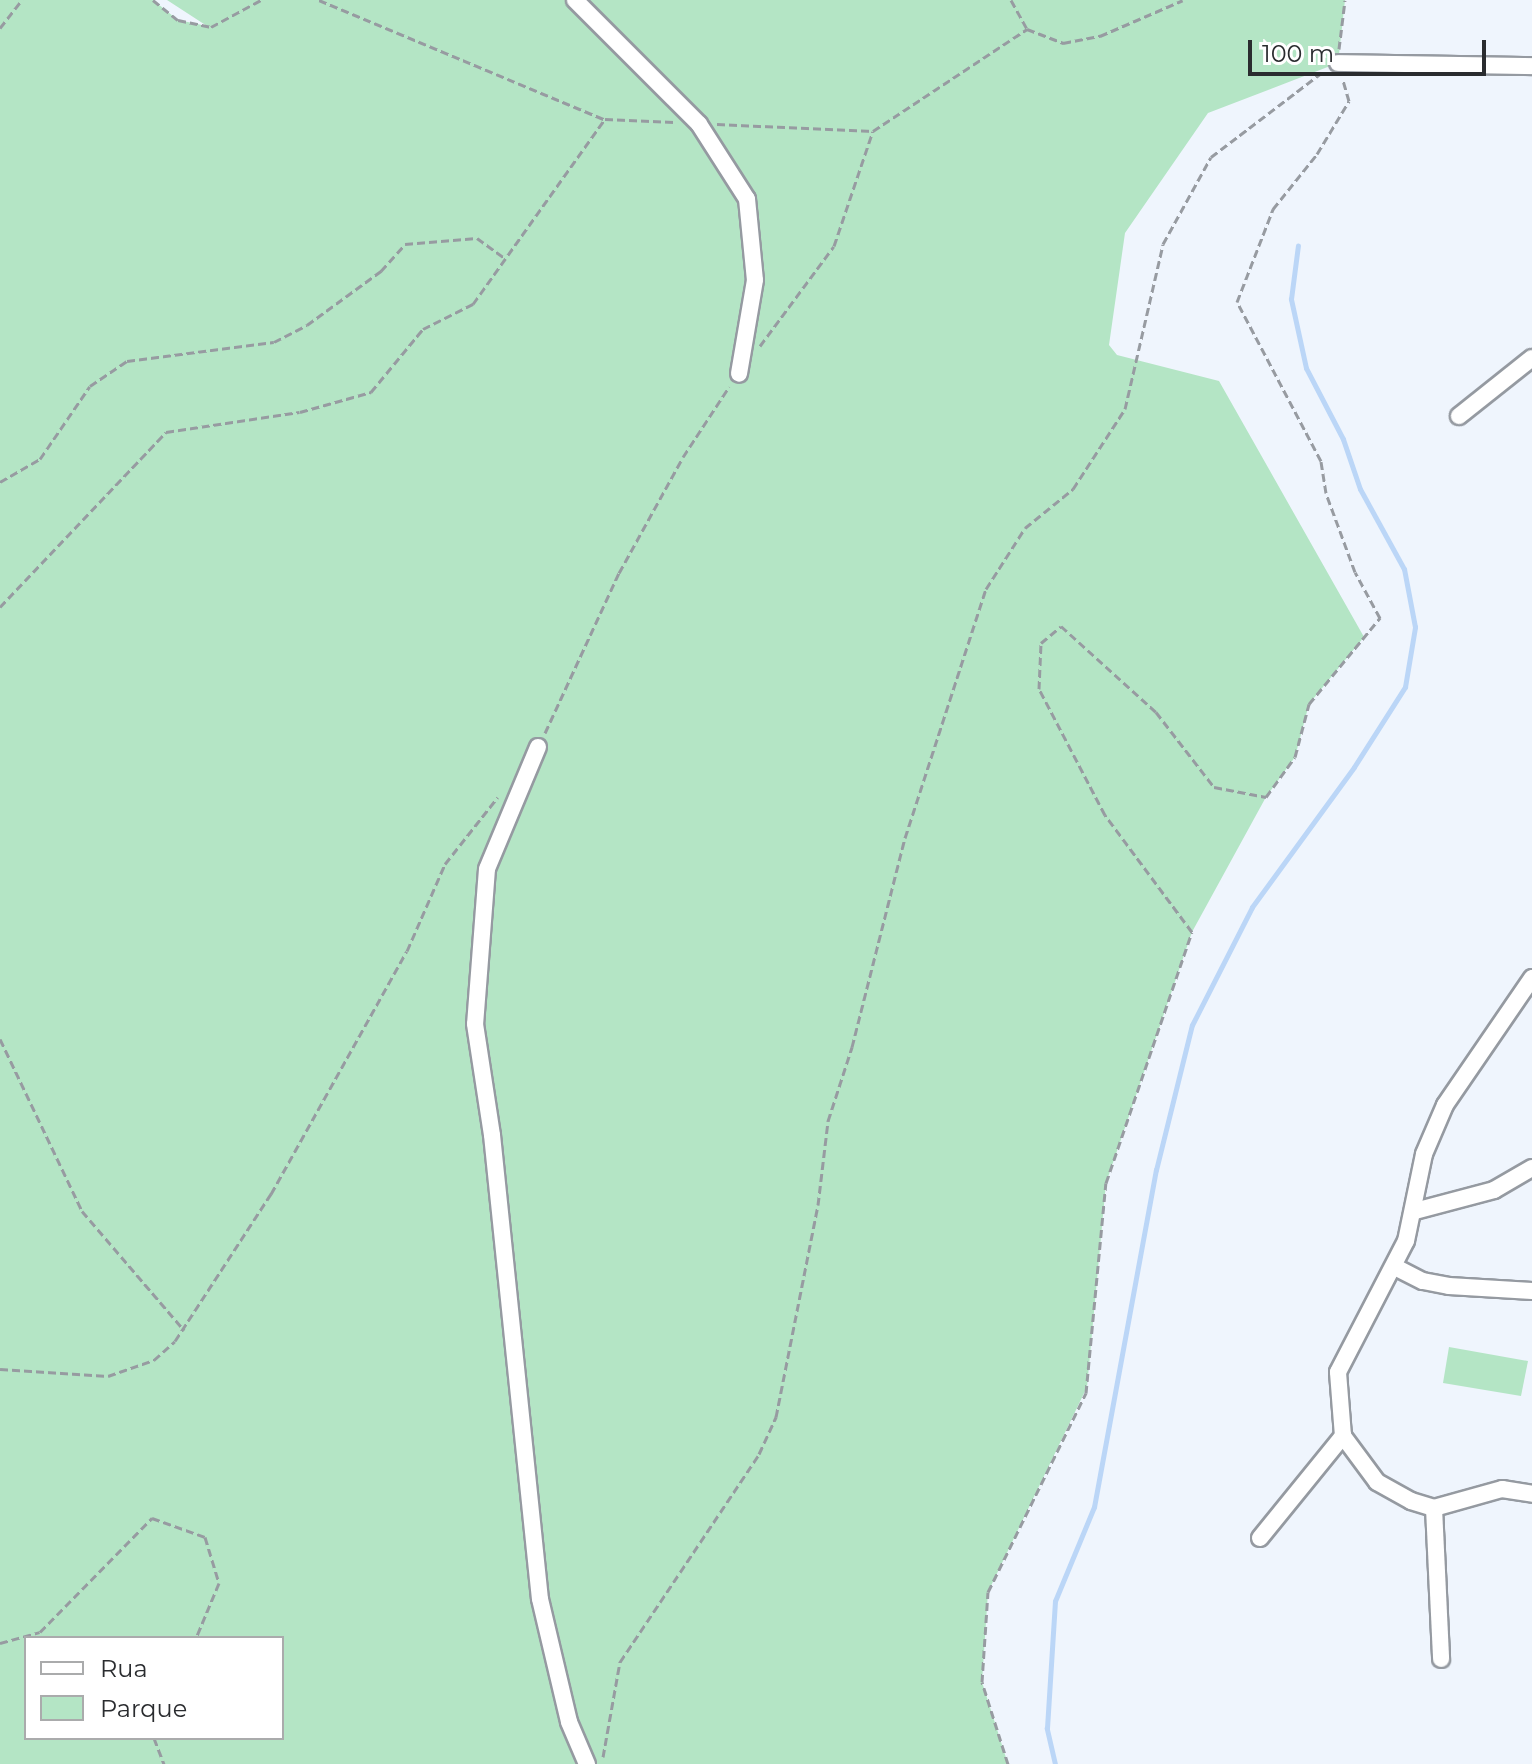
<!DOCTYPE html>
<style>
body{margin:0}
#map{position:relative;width:1532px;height:1764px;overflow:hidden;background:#eff5fd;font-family:Montserrat,sans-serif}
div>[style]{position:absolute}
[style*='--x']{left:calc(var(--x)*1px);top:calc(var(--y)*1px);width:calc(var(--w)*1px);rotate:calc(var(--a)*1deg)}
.green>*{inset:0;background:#b4e5c5}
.stream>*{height:5px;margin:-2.5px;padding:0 2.5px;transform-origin:2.5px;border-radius:2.5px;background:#bbd6f7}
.path>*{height:3px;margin-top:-1.5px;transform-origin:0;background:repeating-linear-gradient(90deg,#979ba1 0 8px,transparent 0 12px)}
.roads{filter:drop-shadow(2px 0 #959aa1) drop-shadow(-2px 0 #959aa1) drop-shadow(0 2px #959aa1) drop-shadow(0 -2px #959aa1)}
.minor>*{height:16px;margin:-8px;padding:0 8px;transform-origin:8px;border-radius:8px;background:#fff}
span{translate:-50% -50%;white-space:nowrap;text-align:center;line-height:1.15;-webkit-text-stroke:7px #fff;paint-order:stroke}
.legend{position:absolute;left:24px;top:1636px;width:260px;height:104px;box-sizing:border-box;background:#fff;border:2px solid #aaabac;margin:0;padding:10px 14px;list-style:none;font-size:24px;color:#2a2c2f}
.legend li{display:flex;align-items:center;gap:16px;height:40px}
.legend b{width:40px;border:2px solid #aaabac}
.scale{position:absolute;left:1248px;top:40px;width:238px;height:36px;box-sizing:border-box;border:4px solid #2a2c2f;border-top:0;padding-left:10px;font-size:24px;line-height:28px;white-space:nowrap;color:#2a2c2f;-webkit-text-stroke:6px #fff;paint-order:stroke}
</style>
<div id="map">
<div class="green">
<i style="clip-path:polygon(evenodd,0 0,153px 0,178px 20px,207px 26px,167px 0,1345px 0,1338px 63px,1208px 113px,1125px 233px,1109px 345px,1117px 355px,1219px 381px,1364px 637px,1309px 704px,1295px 757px,1266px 797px,1192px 932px,1106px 1183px,1087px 1387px,988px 1592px,982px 1682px,1008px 1764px,0 1764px,0 0,26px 1638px,282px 1638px,282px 1738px,26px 1738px,26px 1638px)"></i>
<i style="clip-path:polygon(1449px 1347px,1528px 1361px,1521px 1396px,1443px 1383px)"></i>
</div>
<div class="stream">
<i style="--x:1055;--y:1764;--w:37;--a:-103"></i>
<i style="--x:1047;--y:1728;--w:127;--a:-86.4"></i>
<i style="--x:1055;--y:1601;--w:102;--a:-67.5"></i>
<i style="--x:1094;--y:1507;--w:343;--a:-79.6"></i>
<i style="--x:1156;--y:1170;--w:149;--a:-76.1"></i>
<i style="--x:1192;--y:1025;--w:132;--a:-63"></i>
<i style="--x:1252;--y:907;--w:173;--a:-53.9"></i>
<i style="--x:1354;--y:767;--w:95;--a:-57.5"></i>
<i style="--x:1405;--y:687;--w:61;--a:-80.5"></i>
<i style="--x:1415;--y:627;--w:59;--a:-100.7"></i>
<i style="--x:1404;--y:569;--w:91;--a:-118.8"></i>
<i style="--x:1360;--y:489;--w:53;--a:-108.8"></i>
<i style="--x:1343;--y:439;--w:80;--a:-117.5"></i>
<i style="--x:1306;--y:368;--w:71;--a:-102.3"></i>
<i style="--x:1291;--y:299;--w:54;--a:-82.6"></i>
</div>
<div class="path">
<i style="--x:153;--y:0;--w:32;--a:39"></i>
<i style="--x:178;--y:20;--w:34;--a:12"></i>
<i style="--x:211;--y:27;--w:57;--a:-28.4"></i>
<i style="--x:319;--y:0;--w:309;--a:22.7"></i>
<i style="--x:1011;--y:0;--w:33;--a:61"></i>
<i style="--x:1027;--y:29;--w:39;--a:21"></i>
<i style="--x:1063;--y:43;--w:38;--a:-11"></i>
<i style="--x:1100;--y:36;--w:90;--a:-23.4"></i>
<i style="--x:0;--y:28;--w:36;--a:-52"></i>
<i style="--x:1339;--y:49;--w:49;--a:-83"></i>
<i style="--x:717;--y:124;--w:156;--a:2.6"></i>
<i style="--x:760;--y:346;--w:124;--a:-53.5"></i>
<i style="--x:834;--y:246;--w:121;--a:-71.3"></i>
<i style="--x:873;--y:131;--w:185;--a:-33.5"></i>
<i style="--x:0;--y:482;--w:46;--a:-29.9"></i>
<i style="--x:40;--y:459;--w:88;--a:-55.6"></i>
<i style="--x:90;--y:386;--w:45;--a:-34"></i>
<i style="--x:127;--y:361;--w:148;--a:-7.4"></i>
<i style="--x:274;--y:342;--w:37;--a:-27"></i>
<i style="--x:307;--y:325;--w:92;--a:-36.1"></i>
<i style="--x:381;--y:271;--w:36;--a:-48"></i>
<i style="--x:405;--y:244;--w:72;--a:-4.8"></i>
<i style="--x:477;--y:238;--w:36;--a:36"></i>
<i style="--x:0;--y:607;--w:241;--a:-46.5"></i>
<i style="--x:166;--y:432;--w:135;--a:-8.5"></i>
<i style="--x:300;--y:412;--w:74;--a:-15.7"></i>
<i style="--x:371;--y:392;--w:82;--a:-50.5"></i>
<i style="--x:423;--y:329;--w:56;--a:-26.6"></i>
<i style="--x:473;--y:304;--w:227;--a:-54.5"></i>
<i style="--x:605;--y:119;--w:69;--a:2.5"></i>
<i style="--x:545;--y:733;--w:176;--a:-65.2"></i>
<i style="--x:619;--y:573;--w:132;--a:-61.1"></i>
<i style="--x:683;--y:457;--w:84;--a:-56.7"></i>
<i style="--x:0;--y:1039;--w:191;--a:64.5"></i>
<i style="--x:82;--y:1211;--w:157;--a:49.4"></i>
<i style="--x:0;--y:1369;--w:108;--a:3.7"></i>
<i style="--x:108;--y:1376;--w:49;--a:-19.2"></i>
<i style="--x:154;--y:1360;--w:28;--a:-42"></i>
<i style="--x:175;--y:1341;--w:176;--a:-56.9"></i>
<i style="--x:271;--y:1194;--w:278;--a:-60.8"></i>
<i style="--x:407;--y:951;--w:95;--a:-66.4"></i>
<i style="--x:445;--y:864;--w:85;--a:-51.7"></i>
<i style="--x:0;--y:1643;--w:41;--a:-15.4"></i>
<i style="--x:40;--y:1632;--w:160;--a:-45.5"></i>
<i style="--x:152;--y:1518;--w:56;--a:19.7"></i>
<i style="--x:205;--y:1537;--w:48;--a:73.1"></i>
<i style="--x:219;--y:1583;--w:60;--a:112.7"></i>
<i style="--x:154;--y:1738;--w:28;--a:69"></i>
<i style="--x:603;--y:1757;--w:97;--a:-79.9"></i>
<i style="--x:620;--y:1662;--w:250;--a:-56.2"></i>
<i style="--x:759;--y:1454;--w:41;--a:-65.3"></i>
<i style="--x:776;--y:1417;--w:216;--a:-78.8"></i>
<i style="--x:818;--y:1205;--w:85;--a:-83.2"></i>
<i style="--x:828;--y:1121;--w:78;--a:-72"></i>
<i style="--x:852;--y:1047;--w:216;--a:-75.8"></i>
<i style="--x:905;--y:838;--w:262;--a:-72"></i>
<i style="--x:986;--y:589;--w:72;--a:-57.4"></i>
<i style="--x:1025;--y:528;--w:62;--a:-39.1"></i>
<i style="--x:1073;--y:489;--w:95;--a:-57"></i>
<i style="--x:1125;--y:409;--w:169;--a:-77"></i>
<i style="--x:1163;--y:244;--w:99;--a:-61.1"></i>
<i style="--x:1211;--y:157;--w:142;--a:-37.3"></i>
<i style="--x:1008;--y:1764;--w:86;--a:-107.6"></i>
<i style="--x:982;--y:1682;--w:90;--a:-86.2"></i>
<i style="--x:988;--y:1592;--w:222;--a:-63.8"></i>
<i style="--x:1086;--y:1393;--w:211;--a:-84.6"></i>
<i style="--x:1106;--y:1183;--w:265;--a:-71.1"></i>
<i style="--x:1192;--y:932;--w:146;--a:-126.6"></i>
<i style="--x:1105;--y:815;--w:142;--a:-117.6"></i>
<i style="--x:1039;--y:689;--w:46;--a:-87.5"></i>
<i style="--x:1041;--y:643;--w:26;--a:-40"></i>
<i style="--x:1061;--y:626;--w:128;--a:42.2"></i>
<i style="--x:1156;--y:712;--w:95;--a:52.3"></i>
<i style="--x:1214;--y:787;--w:53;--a:10.9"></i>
<i style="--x:1266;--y:797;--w:49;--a:-54.1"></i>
<i style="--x:1295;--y:757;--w:55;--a:-75.2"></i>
<i style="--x:1309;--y:704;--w:112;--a:-50.5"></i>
<i style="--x:1380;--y:618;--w:52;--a:-118.5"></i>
<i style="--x:1355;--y:572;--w:84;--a:-110.2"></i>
<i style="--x:1326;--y:493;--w:32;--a:-99"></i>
<i style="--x:1321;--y:461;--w:180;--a:-117.8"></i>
<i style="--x:1237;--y:302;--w:100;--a:-68.8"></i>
<i style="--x:1273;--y:209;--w:70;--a:-51.3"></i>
<i style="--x:1317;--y:154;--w:62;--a:-58.9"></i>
<i style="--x:1349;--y:101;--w:22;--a:-106"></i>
</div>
<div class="roads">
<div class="minor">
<i style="--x:575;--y:0;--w:175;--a:45"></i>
<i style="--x:699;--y:124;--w:89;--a:57.4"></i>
<i style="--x:747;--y:199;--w:81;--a:84.4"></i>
<i style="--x:755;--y:280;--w:95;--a:99.7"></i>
<i style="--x:1338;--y:63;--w:194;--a:0.9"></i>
<i style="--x:1459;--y:416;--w:93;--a:-38.5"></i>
<i style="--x:538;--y:747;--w:132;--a:112.7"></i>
<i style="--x:487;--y:869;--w:155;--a:94.4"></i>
<i style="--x:475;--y:1024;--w:112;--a:81.3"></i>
<i style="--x:492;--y:1135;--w:466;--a:84.1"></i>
<i style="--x:540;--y:1599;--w:126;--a:76.7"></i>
<i style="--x:569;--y:1722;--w:46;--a:66.8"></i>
<i style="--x:1415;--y:1211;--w:82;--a:-14.9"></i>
<i style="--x:1494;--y:1190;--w:44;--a:-30.1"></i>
<i style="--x:1395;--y:1267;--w:31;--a:27"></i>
<i style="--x:1423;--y:1281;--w:26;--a:11"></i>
<i style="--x:1449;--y:1286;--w:83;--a:3.4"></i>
<i style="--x:1343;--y:1436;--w:57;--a:53.5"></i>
<i style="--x:1377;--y:1482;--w:39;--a:29"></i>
<i style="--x:1411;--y:1501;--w:24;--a:17"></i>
<i style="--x:1434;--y:1508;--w:71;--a:-15.6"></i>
<i style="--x:1502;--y:1489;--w:30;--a:9"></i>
<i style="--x:1434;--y:1508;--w:151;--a:87.3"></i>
<i style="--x:1260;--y:1538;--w:132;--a:-50.9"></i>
<i style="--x:1343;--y:1436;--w:64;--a:-94.5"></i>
<i style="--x:1338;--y:1372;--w:148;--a:-62.6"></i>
<i style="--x:1406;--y:1241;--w:89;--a:-78.3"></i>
<i style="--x:1424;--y:1154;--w:53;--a:-66.8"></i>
<i style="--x:1445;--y:1105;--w:154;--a:-55.6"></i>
</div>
</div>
<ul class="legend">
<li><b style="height:10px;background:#fff"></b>Rua</li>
<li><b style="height:22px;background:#b4e5c5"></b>Parque</li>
</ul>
<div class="scale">100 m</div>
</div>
